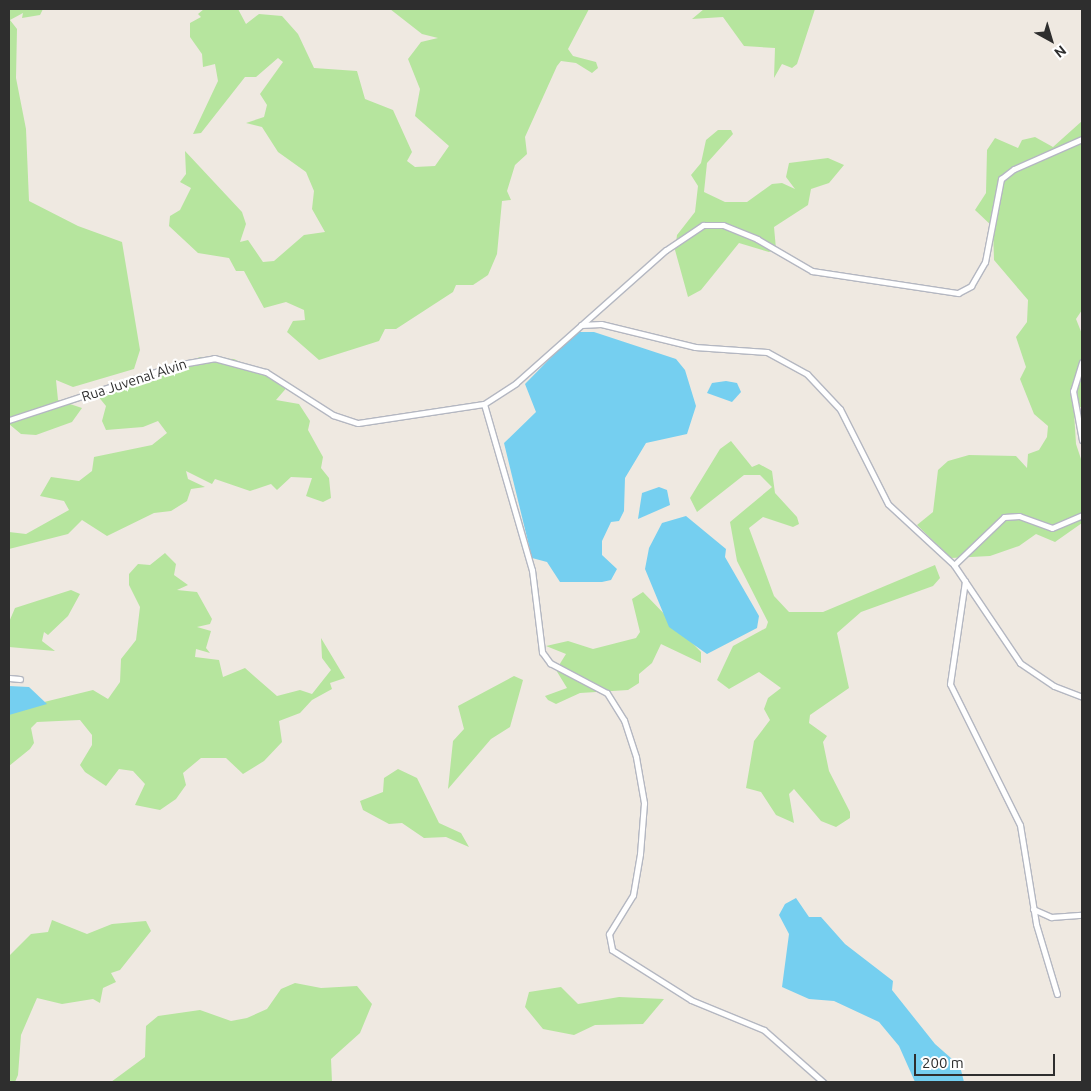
<!DOCTYPE html>
<style>
body{margin:0}
#map{position:relative;width:1091px;height:1091px;overflow:hidden;background:#efe9e1;font-family:Ubuntu,sans-serif}
div>[style]{position:absolute}
[style*='--x']{left:calc(var(--x)*1px);top:calc(var(--y)*1px);width:calc(var(--w)*1px);rotate:calc(var(--a)*1deg)}
.green>*{inset:0;background:#b6e59e}
.water>*{inset:0;background:#75cff0}
.roads{filter:drop-shadow(1px 0 #b4b7c1) drop-shadow(-1px 0 #b4b7c1) drop-shadow(0 1px #b4b7c1) drop-shadow(0 -1px #b4b7c1)}
.street>*{height:5px;margin:-2.5px;padding:0 2.5px;transform-origin:2.5px;border-radius:2.5px;background:#fff}
span{translate:-50% -50%;white-space:nowrap;text-align:center;line-height:1.15;-webkit-text-stroke:4.5px #fff;paint-order:stroke}
.street-label{font-size:14px;color:#2e2e2e}
.frame{position:absolute;inset:0;border:10px solid #2e2e2e;pointer-events:none}
.north{position:absolute;left:1026px;top:15px;width:50px;height:50px;-webkit-text-stroke:4px #fff;paint-order:stroke;rotate:141deg;font-size:14px;font-weight:700;line-height:20px;text-align:center;color:#2e2e2e}
.north::after{content:'';display:block;margin:auto;width:18px;height:22px;background:#2e2e2e;clip-path:polygon(50% 0,100% 100%,50% 72%,0 100%)}
.scale{position:absolute;left:914px;top:1054px;width:141px;height:22px;box-sizing:border-box;border:2px solid #2e2e2e;border-top:0;padding-left:6px;font-size:15px;line-height:18px;white-space:nowrap;color:#2e2e2e;-webkit-text-stroke:4px #fff;paint-order:stroke}
</style>
<div id="map">
<div class="green">
<i style="clip-path:polygon(9px 9px,43px 9px,40px 15px,22px 18px,23px 13px,10px 20px,17px 29px,16px 78px,26px 129px,29px 201px,78px 226px,122px 242px,140px 350px,134px 369px,73px 387px,56px 380px,58px 400px,82px 408px,72px 422px,36px 435px,21px 434px,9px 424px)"></i>
<i style="clip-path:polygon(204px 9px,238px 9px,246px 24px,259px 14px,282px 16px,298px 34px,314px 68px,357px 71px,365px 99px,393px 110px,412px 152px,407px 161px,415px 167px,435px 166px,449px 146px,415px 116px,420px 89px,408px 59px,421px 42px,438px 38px,422px 34px,390px 9px,589px 9px,568px 49px,573px 56px,596px 62px,598px 68px,592px 73px,576px 63px,561px 61px,557px 66px,525px 137px,527px 154px,515px 165px,507px 191px,511px 200px,502px 201px,497px 254px,488px 275px,473px 285px,456px 285px,453px 292px,396px 329px,385px 329px,379px 341px,319px 360px,287px 332px,293px 321px,305px 320px,304px 310px,286px 302px,264px 308px,244px 271px,236px 271px,229px 258px,198px 253px,169px 226px,170px 216px,180px 210px,191px 188px,180px 182px,186px 174px,185px 151px,242px 212px,246px 224px,240px 242px,248px 240px,263px 262px,274px 261px,304px 235px,325px 232px,312px 209px,314px 191px,306px 172px,278px 152px,262px 127px,246px 123px,264px 117px,267px 105px,260px 94px,283px 62px,278px 58px,256px 77px,245px 77px,201px 133px,193px 134px,218px 81px,215px 64px,203px 67px,202px 54px,190px 37px,190px 23px,201px 17px,198px 14px)"></i>
<i style="clip-path:polygon(704px 9px,815px 9px,797px 64px,792px 68px,782px 64px,774px 78px,775px 48px,744px 46px,723px 17px,692px 19px)"></i>
<i style="clip-path:polygon(1082px 121px,1082px 310px,1076px 319px,1082px 334px,1082px 406px,1074px 412px,1076px 444px,1082px 462px,1082px 523px,1055px 542px,1036px 534px,1019px 546px,990px 556px,951px 558px,917px 525px,933px 512px,938px 470px,948px 461px,969px 455px,1016px 456px,1027px 468px,1028px 454px,1039px 450px,1047px 437px,1048px 426px,1034px 414px,1020px 379px,1026px 367px,1016px 337px,1027px 322px,1028px 300px,994px 260px,993px 227px,975px 210px,986px 193px,987px 150px,995px 138px,1018px 148px,1022px 140px,1035px 137px,1053px 147px)"></i>
<i style="clip-path:polygon(718px 130px,731px 130px,733px 134px,707px 163px,704px 192px,725px 202px,747px 202px,772px 184px,782px 183px,795px 189px,786px 177px,789px 163px,828px 158px,844px 165px,829px 183px,811px 189px,808px 205px,774px 227px,776px 249px,769px 252px,739px 243px,701px 290px,688px 297px,675px 250px,677px 235px,695px 212px,698px 186px,691px 175px,701px 163px,706px 140px)"></i>
<i style="clip-path:polygon(200px 357px,234px 359px,289px 385px,276px 400px,299px 404px,310px 421px,308px 430px,323px 457px,321px 468px,329px 478px,331px 498px,323px 502px,306px 496px,312px 478px,291px 477px,277px 490px,271px 484px,250px 491px,215px 479px,212px 484px,186px 471px,188px 479px,205px 487px,191px 489px,187px 501px,171px 511px,154px 513px,107px 536px,82px 520px,68px 534px,9px 549px,9px 532px,26px 534px,69px 510px,64px 501px,40px 496px,51px 477px,79px 481px,92px 471px,94px 457px,152px 445px,167px 433px,158px 421px,143px 427px,106px 430px,102px 421px,106px 406px,97px 395px)"></i>
<i style="clip-path:polygon(731px 441px,752px 467px,759px 464px,772px 471px,775px 493px,797px 517px,799px 524px,793px 527px,763px 517px,749px 528px,774px 596px,789px 612px,823px 612px,935px 565px,940px 578px,933px 586px,861px 612px,837px 633px,849px 688px,810px 715px,809px 723px,827px 736px,823px 742px,829px 771px,850px 812px,850px 818px,836px 827px,821px 821px,794px 789px,789px 794px,794px 823px,776px 815px,761px 792px,746px 788px,754px 741px,770px 720px,764px 709px,768px 698px,781px 688px,759px 672px,729px 689px,717px 680px,733px 646px,766px 628px,768px 622px,737px 561px,730px 522px,772px 487px,760px 475px,744px 475px,697px 512px,690px 498px,720px 449px)"></i>
<i style="clip-path:polygon(165px 553px,176px 564px,174px 575px,188px 585px,177px 590px,197px 592px,212px 619px,210px 624px,197px 627px,211px 631px,206px 648px,210px 653px,196px 649px,195px 657px,219px 660px,223px 677px,245px 668px,277px 696px,300px 690px,312px 694px,331px 670px,322px 658px,321px 638px,345px 678px,330px 683px,332px 689px,312px 700px,300px 713px,279px 721px,282px 742px,264px 761px,243px 774px,226px 758px,201px 758px,183px 773px,186px 785px,176px 799px,160px 810px,135px 805px,145px 784px,133px 771px,119px 769px,106px 786px,85px 772px,80px 765px,92px 745px,92px 735px,80px 720px,37px 722px,31px 728px,34px 743px,30px 749px,9px 766px,9px 697px,40px 703px,93px 690px,108px 699px,120px 682px,121px 659px,136px 640px,140px 607px,129px 585px,129px 574px,138px 564px,150px 565px)"></i>
<i style="clip-path:polygon(71px 590px,80px 594px,68px 616px,48px 635px,44px 632px,42px 641px,55px 651px,9px 647px,9px 622px,15px 608px)"></i>
<i style="clip-path:polygon(643px 592px,701px 652px,701px 663px,661px 644px,652px 663px,639px 674px,639px 683px,628px 690px,580px 693px,556px 704px,548px 700px,545px 696px,567px 688px,556px 670px,566px 654px,546px 646px,568px 641px,593px 649px,636px 638px,640px 632px,632px 599px)"></i>
<i style="clip-path:polygon(514px 676px,523px 680px,510px 727px,491px 739px,448px 789px,453px 741px,464px 729px,458px 706px)"></i>
<i style="clip-path:polygon(398px 769px,417px 778px,439px 823px,461px 833px,469px 847px,446px 837px,424px 838px,402px 823px,389px 824px,363px 810px,360px 801px,383px 792px,384px 778px)"></i>
<i style="clip-path:polygon(52px 920px,87px 934px,112px 924px,146px 921px,151px 931px,120px 970px,111px 973px,116px 982px,103px 988px,100px 1003px,93px 999px,62px 1004px,37px 998px,21px 1035px,18px 1075px,15px 1082px,9px 1082px,9px 956px,31px 934px,48px 932px)"></i>
<i style="clip-path:polygon(295px 983px,321px 988px,357px 986px,372px 1004px,360px 1033px,331px 1059px,332px 1082px,111px 1082px,145px 1057px,146px 1026px,158px 1016px,200px 1010px,231px 1021px,247px 1018px,267px 1009px,281px 989px)"></i>
<i style="clip-path:polygon(561px 987px,578px 1004px,619px 997px,664px 999px,643px 1024px,595px 1025px,574px 1035px,543px 1029px,525px 1007px,529px 992px)"></i>
</div>
<div class="water">
<i style="clip-path:polygon(576px 332px,594px 332px,676px 359px,685px 370px,696px 406px,687px 434px,646px 443px,625px 478px,624px 511px,619px 521px,611px 522px,602px 541px,602px 555px,617px 569px,611px 580px,602px 582px,560px 582px,547px 562px,532px 558px,504px 443px,536px 412px,525px 384px)"></i>
<i style="clip-path:polygon(726px 381px,737px 383px,741px 392px,732px 402px,707px 393px,712px 383px)"></i>
<i style="clip-path:polygon(659px 487px,667px 490px,670px 505px,638px 519px,642px 493px)"></i>
<i style="clip-path:polygon(686px 516px,726px 549px,725px 557px,759px 616px,757px 628px,707px 654px,669px 627px,645px 569px,649px 548px,662px 523px)"></i>
<i style="clip-path:polygon(9px 686px,29px 687px,47px 704px,9px 715px)"></i>
<i style="clip-path:polygon(796px 898px,809px 917px,821px 917px,845px 944px,893px 981px,892px 990px,935px 1044px,960px 1066px,964px 1082px,915px 1082px,899px 1046px,879px 1022px,834px 1001px,809px 999px,782px 987px,789px 934px,779px 915px,785px 904px)"></i>
</div>
<div class="roads">
<div class="street">
<i style="--x:581;--y:325;--w:20;--a:-3"></i>
<i style="--x:601;--y:324;--w:97;--a:13.7"></i>
<i style="--x:695;--y:347;--w:72;--a:4"></i>
<i style="--x:767;--y:352;--w:46;--a:28.8"></i>
<i style="--x:807;--y:374;--w:48;--a:46.7"></i>
<i style="--x:840;--y:409;--w:106;--a:63.2"></i>
<i style="--x:888;--y:504;--w:90;--a:42.7"></i>
<i style="--x:954;--y:565;--w:118;--a:56"></i>
<i style="--x:1020;--y:663;--w:41;--a:34.1"></i>
<i style="--x:1054;--y:686;--w:30;--a:21"></i>
<i style="--x:1082;--y:362;--w:30;--a:107"></i>
<i style="--x:1073;--y:391;--w:50;--a:79.6"></i>
<i style="--x:484;--y:404;--w:173;--a:73.9"></i>
<i style="--x:532;--y:570;--w:83;--a:83"></i>
<i style="--x:542;--y:652;--w:14;--a:54"></i>
<i style="--x:550;--y:663;--w:64;--a:27.8"></i>
<i style="--x:607;--y:693;--w:32;--a:58"></i>
<i style="--x:624;--y:720;--w:39;--a:72"></i>
<i style="--x:636;--y:757;--w:47;--a:80.1"></i>
<i style="--x:644;--y:803;--w:51;--a:94.5"></i>
<i style="--x:640;--y:854;--w:42;--a:99.7"></i>
<i style="--x:633;--y:895;--w:46;--a:121.6"></i>
<i style="--x:609;--y:934;--w:16;--a:79"></i>
<i style="--x:612;--y:950;--w:93;--a:32.3"></i>
<i style="--x:691;--y:1000;--w:79;--a:22.3"></i>
<i style="--x:764;--y:1030;--w:79;--a:41.4"></i>
<i style="--x:9;--y:420;--w:176;--a:-18.2"></i>
<i style="--x:176;--y:365;--w:39;--a:-10"></i>
<i style="--x:214;--y:358;--w:54;--a:15.1"></i>
<i style="--x:266;--y:372;--w:80;--a:32.7"></i>
<i style="--x:333;--y:415;--w:26;--a:18"></i>
<i style="--x:358;--y:423;--w:127;--a:-8.6"></i>
<i style="--x:484;--y:404;--w:38;--a:-33"></i>
<i style="--x:516;--y:383;--w:200;--a:-41.6"></i>
<i style="--x:666;--y:250;--w:45;--a:-34"></i>
<i style="--x:703;--y:225;--w:20;--a:0"></i>
<i style="--x:723;--y:225;--w:37;--a:22"></i>
<i style="--x:757;--y:239;--w:64;--a:30.2"></i>
<i style="--x:812;--y:271;--w:148;--a:8.6"></i>
<i style="--x:958;--y:293;--w:15;--a:-28"></i>
<i style="--x:971;--y:286;--w:28;--a:-60"></i>
<i style="--x:985;--y:262;--w:85;--a:-79.1"></i>
<i style="--x:1001;--y:179;--w:16;--a:-38"></i>
<i style="--x:1014;--y:169;--w:74;--a:-23.8"></i>
<i style="--x:954;--y:565;--w:69;--a:-43.8"></i>
<i style="--x:1004;--y:517;--w:15;--a:-4"></i>
<i style="--x:1019;--y:516;--w:35;--a:20"></i>
<i style="--x:1052;--y:528;--w:33;--a:-23"></i>
<i style="--x:965;--y:581;--w:104;--a:98.3"></i>
<i style="--x:950;--y:684;--w:157;--a:63.6"></i>
<i style="--x:1020;--y:825;--w:100;--a:80.8"></i>
<i style="--x:1036;--y:924;--w:73;--a:73.3"></i>
<i style="--x:9;--y:678;--w:11;--a:5"></i>
<i style="--x:1033;--y:909;--w:20;--a:24"></i>
<i style="--x:1051;--y:917;--w:31;--a:-4"></i>
</div>
</div>
<div class="street-label">
<span style="left:134px;top:380px;rotate:-18deg">Rua Juvenal Alvin</span>
</div>
<div class="frame"></div>
<div class="north">N</div>
<div class="scale">200 m</div>
</div>
